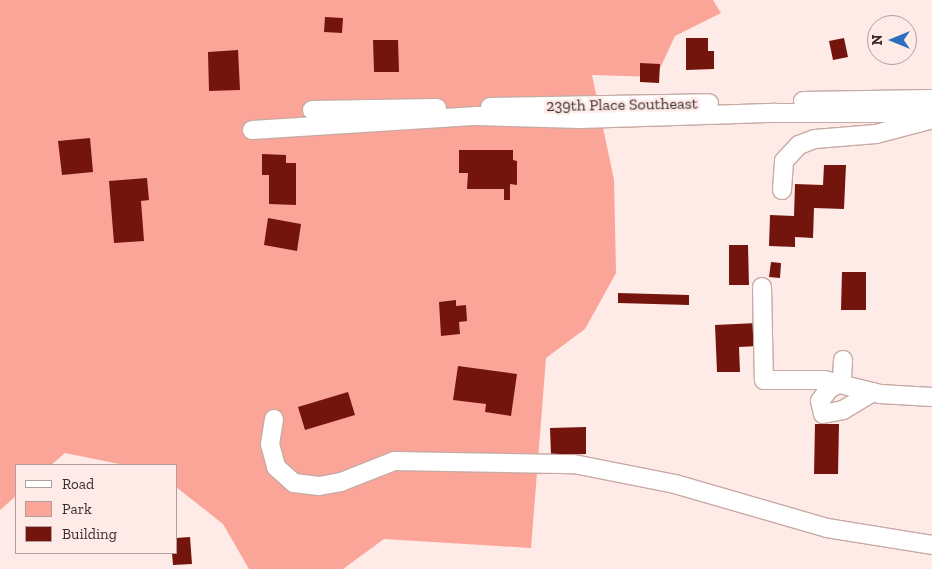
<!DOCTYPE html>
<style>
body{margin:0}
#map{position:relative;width:932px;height:569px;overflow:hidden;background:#feeae7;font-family:"Zilla Slab",serif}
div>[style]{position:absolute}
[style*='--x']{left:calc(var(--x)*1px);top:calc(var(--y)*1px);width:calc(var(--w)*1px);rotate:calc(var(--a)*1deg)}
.green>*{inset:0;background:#faa597}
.building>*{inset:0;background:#73150c}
.roads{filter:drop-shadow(1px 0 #c8aaa4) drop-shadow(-1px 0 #c8aaa4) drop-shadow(0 1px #c8aaa4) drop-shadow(0 -1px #c8aaa4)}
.minor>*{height:18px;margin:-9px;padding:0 9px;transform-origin:9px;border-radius:9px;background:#fff}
span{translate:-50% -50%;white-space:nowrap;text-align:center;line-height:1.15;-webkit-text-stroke:5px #feeae7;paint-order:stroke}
.street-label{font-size:16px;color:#3a2e2c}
.legend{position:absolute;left:15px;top:464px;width:162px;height:90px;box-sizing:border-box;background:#feeae7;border:1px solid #b09f9c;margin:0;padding:6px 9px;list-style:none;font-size:15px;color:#3a2e2c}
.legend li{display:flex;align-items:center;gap:10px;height:25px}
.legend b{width:25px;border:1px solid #b09f9c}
.north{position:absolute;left:867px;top:15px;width:50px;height:50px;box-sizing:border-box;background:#feeae7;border:1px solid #b09f9c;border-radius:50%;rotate:270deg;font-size:14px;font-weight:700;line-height:20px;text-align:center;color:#3a2e2c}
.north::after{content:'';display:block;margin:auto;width:18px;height:22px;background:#2b6fc0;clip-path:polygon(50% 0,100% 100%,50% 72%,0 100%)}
</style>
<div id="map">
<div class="green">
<i style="clip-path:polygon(0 0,713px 0,721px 13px,675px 36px,656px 77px,592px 75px,614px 180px,616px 273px,585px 329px,546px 358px,531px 548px,384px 539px,343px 569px,249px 569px,223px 524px,176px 487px,176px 465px,124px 465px,65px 453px,51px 465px,16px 465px,16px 496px,0 510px)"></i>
</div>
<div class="building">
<i style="clip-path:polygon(325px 17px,343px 18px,342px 33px,324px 32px)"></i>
<i style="clip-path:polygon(686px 38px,708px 38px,708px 51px,714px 51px,714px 69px,686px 70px)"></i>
<i style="clip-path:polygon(844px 38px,848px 57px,833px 60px,829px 41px)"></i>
<i style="clip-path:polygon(373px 40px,398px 40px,399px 72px,374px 72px)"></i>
<i style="clip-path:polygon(238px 50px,240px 90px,209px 91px,208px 52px)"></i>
<i style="clip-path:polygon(640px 63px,660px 64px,659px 83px,640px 82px)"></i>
<i style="clip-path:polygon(90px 138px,93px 172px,62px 175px,58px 141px)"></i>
<i style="clip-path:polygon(459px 150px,513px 150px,513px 160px,517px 161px,517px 185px,510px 184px,510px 200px,504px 200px,504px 189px,467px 189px,468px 173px,459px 173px)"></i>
<i style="clip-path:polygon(262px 154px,286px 155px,286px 163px,296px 163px,296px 205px,269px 204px,269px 175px,262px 175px)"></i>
<i style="clip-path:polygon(824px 165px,846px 165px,844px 209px,814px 208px,813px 238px,795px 237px,795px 247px,769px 246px,770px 215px,794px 216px,795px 184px,823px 185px)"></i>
<i style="clip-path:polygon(147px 178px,149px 200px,141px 201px,144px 241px,114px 243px,109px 181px)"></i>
<i style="clip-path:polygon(268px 218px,301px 224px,297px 251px,264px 245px)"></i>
<i style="clip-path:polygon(729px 245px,748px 245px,749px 285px,729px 285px)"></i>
<i style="clip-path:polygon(771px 262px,781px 263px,780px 278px,769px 277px)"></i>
<i style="clip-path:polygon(842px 272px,866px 272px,866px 310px,841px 310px)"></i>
<i style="clip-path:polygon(618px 293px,689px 295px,689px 305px,618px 303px)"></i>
<i style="clip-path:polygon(456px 300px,456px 306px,466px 305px,467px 321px,459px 322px,460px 334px,441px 336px,439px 302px)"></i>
<i style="clip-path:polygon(757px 323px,758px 346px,739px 347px,740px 372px,717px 372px,715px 325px)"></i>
<i style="clip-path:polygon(458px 366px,517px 374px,511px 416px,485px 412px,486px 404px,453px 400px)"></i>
<i style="clip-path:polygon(348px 392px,355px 415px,305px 430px,298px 407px)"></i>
<i style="clip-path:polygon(815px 424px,839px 424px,838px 474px,814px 474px)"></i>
<i style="clip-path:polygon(586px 427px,586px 454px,551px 455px,550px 428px)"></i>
<i style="clip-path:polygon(190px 537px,192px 564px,173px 565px,172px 553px,176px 553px,176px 538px)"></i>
</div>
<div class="roads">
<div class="minor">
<i style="--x:803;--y:101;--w:129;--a:-0.9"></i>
<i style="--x:490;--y:107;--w:219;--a:-1"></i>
<i style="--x:312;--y:110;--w:125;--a:-0.9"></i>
<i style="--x:252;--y:130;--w:225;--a:-3.6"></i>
<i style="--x:477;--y:116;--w:103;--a:1.7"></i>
<i style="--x:580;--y:119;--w:196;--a:-1.8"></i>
<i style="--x:776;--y:113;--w:156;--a:0"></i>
<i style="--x:782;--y:190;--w:29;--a:-86"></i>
<i style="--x:784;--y:161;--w:22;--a:-47"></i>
<i style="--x:799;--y:145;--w:17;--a:-21"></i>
<i style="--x:815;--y:139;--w:61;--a:-4.7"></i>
<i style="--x:876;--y:134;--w:55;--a:-14.8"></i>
<i style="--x:762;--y:287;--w:93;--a:88.8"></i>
<i style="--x:764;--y:380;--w:60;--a:0"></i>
<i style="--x:824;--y:380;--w:58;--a:14"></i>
<i style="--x:880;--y:394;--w:52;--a:3.3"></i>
<i style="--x:843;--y:360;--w:22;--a:93"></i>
<i style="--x:842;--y:382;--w:15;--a:152"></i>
<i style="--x:829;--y:389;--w:15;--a:127"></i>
<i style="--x:820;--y:401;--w:13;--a:77"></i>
<i style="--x:823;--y:414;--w:20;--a:-11"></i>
<i style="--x:843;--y:410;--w:35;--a:-31"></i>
<i style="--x:274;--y:419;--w:25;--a:99"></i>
<i style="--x:270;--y:444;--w:24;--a:75"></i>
<i style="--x:276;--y:467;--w:24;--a:42"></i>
<i style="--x:294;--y:483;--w:25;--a:7"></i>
<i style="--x:319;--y:486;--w:22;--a:-10"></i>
<i style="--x:341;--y:482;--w:57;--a:-21.6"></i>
<i style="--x:394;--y:461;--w:180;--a:1"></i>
<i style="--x:574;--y:464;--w:103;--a:11.2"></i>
<i style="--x:675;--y:484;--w:158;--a:16.1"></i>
<i style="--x:827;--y:528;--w:106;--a:9.2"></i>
</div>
</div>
<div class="street-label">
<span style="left:622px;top:105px;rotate:-1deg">239th Place Southeast</span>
</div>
<ul class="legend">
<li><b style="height:6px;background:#fff"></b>Road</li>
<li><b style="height:14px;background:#faa597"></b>Park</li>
<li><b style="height:14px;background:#73150c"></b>Building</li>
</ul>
<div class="north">N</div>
</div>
